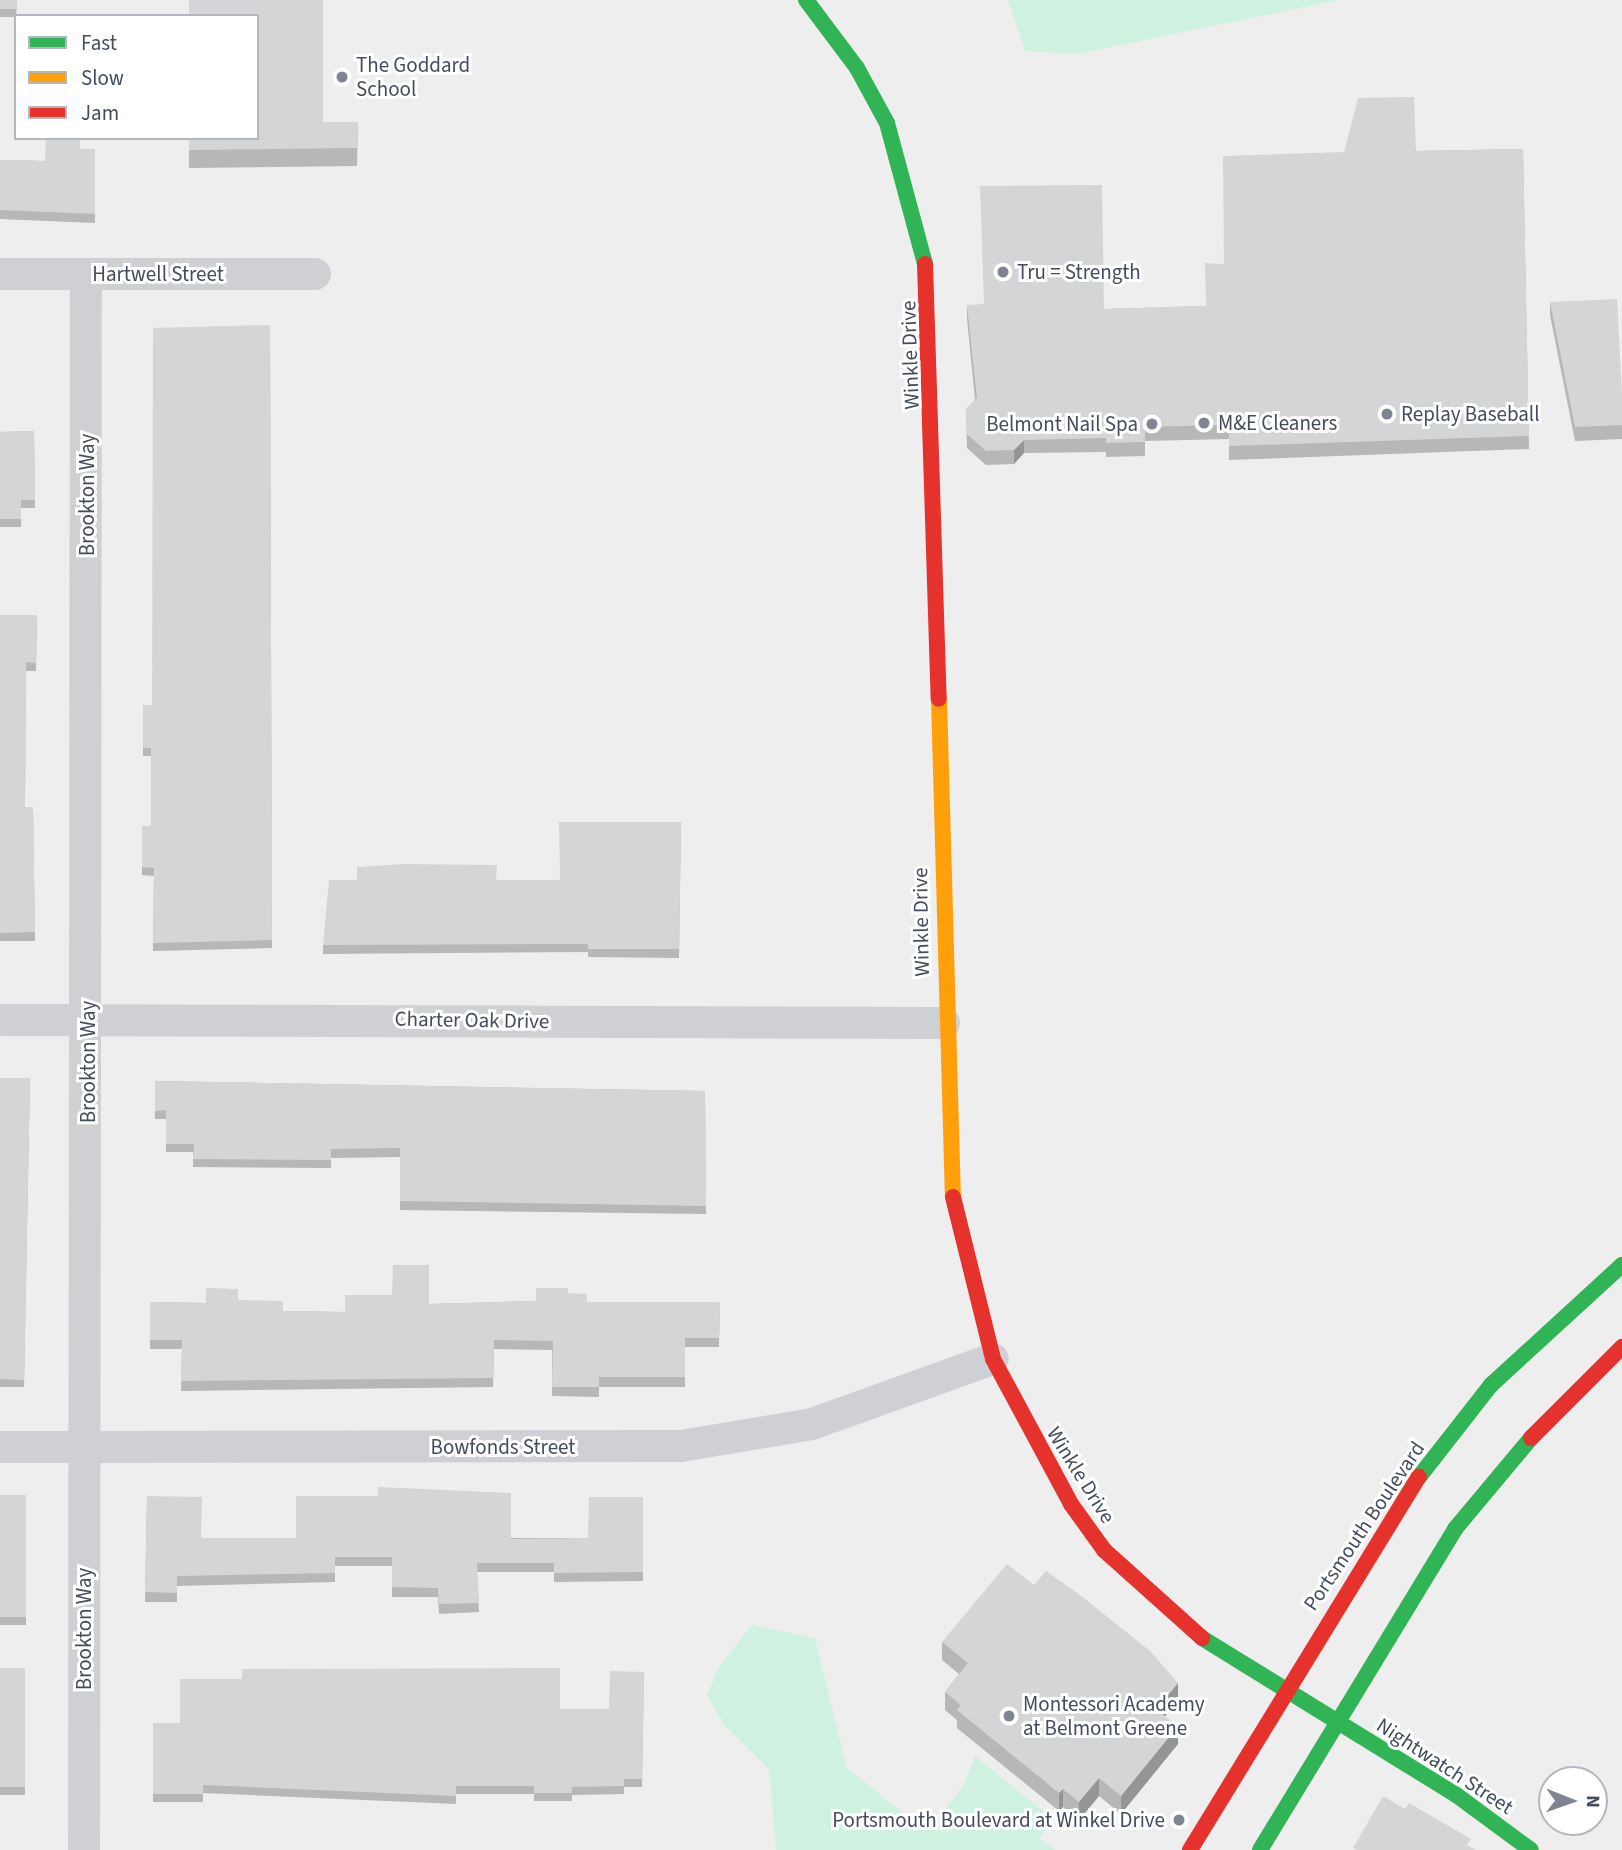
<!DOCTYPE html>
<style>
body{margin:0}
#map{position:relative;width:1622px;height:1850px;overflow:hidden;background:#efeeee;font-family:"Source Sans 3",sans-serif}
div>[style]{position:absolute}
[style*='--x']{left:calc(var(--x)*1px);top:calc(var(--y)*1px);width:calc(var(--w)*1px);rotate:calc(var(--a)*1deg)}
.green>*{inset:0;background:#cff1e0}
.street>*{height:32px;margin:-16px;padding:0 16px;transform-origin:16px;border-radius:16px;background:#ced0d4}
.fast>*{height:16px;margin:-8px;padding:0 8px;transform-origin:8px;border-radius:8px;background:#30b455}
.slow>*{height:16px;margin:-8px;padding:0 8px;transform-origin:8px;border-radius:8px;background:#ff9f0a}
.jam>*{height:16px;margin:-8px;padding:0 8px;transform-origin:8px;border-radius:8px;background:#e5322d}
.wall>*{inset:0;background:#b6b7b9}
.shaded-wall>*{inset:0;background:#949596}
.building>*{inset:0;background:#d4d5d7}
.dots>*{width:19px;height:19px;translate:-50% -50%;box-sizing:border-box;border:4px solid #fff;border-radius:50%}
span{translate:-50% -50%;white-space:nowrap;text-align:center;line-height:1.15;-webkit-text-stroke:6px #fff;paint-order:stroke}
.poi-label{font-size:21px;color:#434d5d}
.left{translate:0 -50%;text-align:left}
.right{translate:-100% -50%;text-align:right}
.street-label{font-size:21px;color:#434d5d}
.legend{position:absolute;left:14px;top:14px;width:245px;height:126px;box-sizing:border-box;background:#fff;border:2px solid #b4b8be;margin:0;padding:9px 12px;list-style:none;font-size:21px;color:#434d5d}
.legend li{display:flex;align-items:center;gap:14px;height:35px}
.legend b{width:35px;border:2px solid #b4b8be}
.north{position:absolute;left:1538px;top:1766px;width:70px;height:70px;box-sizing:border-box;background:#fff;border:2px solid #b4b8be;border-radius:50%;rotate:91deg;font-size:19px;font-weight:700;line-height:28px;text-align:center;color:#434d5d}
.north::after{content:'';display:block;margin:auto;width:24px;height:32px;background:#7f8590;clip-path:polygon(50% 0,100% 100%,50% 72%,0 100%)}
</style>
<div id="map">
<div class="green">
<i style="clip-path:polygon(1008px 0,1339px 0,1077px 54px,1025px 51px)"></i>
<i style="clip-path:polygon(752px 1625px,815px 1638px,847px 1768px,918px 1825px,932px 1826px,964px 1785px,975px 1756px,1054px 1820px,1039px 1838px,1056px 1850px,776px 1850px,769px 1769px,724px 1725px,707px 1695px,717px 1670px)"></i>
</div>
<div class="street">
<i style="--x:0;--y:274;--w:315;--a:0"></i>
<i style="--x:0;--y:1020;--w:944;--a:0.18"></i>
<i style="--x:0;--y:1447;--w:681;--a:-0.08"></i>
<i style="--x:681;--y:1446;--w:133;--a:-9.5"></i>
<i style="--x:812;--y:1424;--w:192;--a:-19.8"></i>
<i style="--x:84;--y:1850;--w:1576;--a:-89.93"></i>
</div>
<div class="fast">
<i style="--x:806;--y:0;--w:85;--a:53.1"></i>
<i style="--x:857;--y:68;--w:63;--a:61.4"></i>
<i style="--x:887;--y:123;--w:146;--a:74.9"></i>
<i style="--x:1419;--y:1477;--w:117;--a:-52"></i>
<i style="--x:1491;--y:1385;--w:178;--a:-42.5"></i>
<i style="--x:1202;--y:1638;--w:297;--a:31.7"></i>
<i style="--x:1455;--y:1794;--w:94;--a:36.4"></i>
<i style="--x:1260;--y:1850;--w:376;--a:-58.7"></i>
<i style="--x:1455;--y:1529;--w:119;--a:-50.1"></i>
</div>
<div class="slow">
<i style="--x:939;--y:699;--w:498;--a:88.4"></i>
</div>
<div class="jam">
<i style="--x:925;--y:264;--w:435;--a:88.2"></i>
<i style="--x:953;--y:1197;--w:167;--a:76.1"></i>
<i style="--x:993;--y:1359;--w:165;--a:61.7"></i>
<i style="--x:1071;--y:1504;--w:57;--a:54.3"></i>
<i style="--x:1104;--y:1550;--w:132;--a:41.9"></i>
<i style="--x:1531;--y:1438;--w:129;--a:-45"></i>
<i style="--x:1190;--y:1850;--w:438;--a:-58.5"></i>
</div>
<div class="wall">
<i style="clip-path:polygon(0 0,17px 0,16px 17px,0 17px)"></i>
<i style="clip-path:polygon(323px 122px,358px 122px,357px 166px,189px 168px,189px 138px)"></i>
<i style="clip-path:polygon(80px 149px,95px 149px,95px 223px,0 219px,0 160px,45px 161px)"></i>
<i style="clip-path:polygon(1523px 149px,1529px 449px,1229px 460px,1229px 439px,1145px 441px,1145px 456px,1106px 457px,1106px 452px,1024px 453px,1014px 464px,986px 465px,967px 448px,966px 409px,975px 400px,967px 319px,967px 305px,1104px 309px,1206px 306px,1224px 264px,1416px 151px)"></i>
<i style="clip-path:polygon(1550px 302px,1622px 395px,1622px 439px,1575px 441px,1550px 315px)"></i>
<i style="clip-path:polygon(270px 325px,272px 948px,153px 951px,154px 876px,142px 875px,142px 826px,151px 826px,151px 756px,143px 756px,143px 705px,152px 705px)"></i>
<i style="clip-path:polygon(34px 431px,35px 508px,21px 508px,21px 527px,0 527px,0 432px)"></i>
<i style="clip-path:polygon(0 615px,37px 615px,36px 671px,26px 671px,25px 807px,33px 807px,35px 941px,0 941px)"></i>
<i style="clip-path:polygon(681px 822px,679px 958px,588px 957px,588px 952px,323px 954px,323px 945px,496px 880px,560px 880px)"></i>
<i style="clip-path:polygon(0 1075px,0 1078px,30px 1078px,24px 1387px,0 1387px)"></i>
<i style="clip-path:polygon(155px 1081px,705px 1091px,706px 1214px,400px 1210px,400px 1157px,331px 1158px,331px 1168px,193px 1167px,193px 1152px,166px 1152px,166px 1119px,155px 1119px)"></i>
<i style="clip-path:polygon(568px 1293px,587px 1302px,720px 1302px,719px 1347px,685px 1347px,685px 1387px,599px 1387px,599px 1397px,552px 1396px,552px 1350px,494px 1349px,493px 1387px,181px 1391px,182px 1349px,150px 1349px,150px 1302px,206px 1303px,238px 1300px,283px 1311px,345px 1312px,429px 1304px,536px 1301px)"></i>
<i style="clip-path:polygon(0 1495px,26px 1495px,26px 1625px,0 1625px)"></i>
<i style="clip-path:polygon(147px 1496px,202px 1538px,588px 1538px,643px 1497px,643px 1581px,554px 1582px,554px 1572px,477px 1572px,479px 1612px,439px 1614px,438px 1597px,392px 1597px,392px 1566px,335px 1566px,335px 1582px,177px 1586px,177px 1602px,145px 1602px)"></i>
<i style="clip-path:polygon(942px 1642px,1178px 1701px,1165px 1716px,1178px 1744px,1121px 1814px,1099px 1796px,1079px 1820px,1063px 1807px,1059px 1811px,957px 1728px,957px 1720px,945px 1710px,945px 1692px,959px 1674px,942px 1660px)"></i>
<i style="clip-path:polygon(0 1668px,25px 1668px,25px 1795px,0 1795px)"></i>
<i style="clip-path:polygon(644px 1672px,642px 1787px,624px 1787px,624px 1794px,572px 1795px,572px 1801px,534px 1801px,534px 1794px,456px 1794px,456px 1804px,203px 1793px,203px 1802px,153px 1802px,153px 1723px,180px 1723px,560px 1709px,609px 1709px)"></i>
</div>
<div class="shaded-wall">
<i style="clip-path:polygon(1024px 440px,1024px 453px,1014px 464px,1014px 450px)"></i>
<i style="clip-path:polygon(1178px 1683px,1178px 1701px,1156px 1727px,1156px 1709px)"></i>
<i style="clip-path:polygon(1178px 1726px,1178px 1744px,1121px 1814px,1121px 1796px)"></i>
<i style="clip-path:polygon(1099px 1778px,1099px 1796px,1079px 1820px,1079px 1802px)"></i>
<i style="clip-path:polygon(1063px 1789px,1063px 1807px,1059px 1811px,1059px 1793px)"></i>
</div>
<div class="building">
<i style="clip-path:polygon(0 0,17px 0,17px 9px,0 9px)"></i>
<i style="clip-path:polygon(189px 0,323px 0,323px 122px,358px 122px,357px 148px,189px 150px,189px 138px,257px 138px,257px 16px,189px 16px)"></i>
<i style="clip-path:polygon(1414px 97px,1416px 151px,1523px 149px,1529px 436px,1229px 446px,1229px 425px,1145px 427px,1145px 442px,1106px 443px,1106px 438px,1024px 440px,1014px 450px,986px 451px,967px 434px,966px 409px,977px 398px,967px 305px,984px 304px,980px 186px,1102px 185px,1104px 309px,1206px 306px,1205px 263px,1224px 264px,1223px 156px,1344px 152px,1358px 98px)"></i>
<i style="clip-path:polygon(46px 138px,80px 138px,80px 149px,95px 149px,95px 214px,0 210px,0 160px,45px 161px)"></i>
<i style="clip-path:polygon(1617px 299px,1622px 395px,1622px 425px,1575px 427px,1550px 302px)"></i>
<i style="clip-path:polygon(270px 325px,272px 940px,153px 943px,154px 868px,142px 867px,142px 826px,151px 826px,151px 748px,143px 748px,143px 705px,152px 705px,153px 328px)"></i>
<i style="clip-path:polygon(34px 431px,35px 500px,21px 500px,21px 519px,0 519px,0 432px)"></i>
<i style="clip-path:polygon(0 615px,37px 615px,36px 663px,26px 662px,25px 807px,33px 807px,35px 932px,0 933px)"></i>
<i style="clip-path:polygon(559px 822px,681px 822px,679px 949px,588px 949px,588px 944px,323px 945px,329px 880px,357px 880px,357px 867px,404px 864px,497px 865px,496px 880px,560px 880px)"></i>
<i style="clip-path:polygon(0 1075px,0 1078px,30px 1078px,24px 1380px,0 1379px)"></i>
<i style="clip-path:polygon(155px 1081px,705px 1091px,706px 1206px,400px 1201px,400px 1148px,331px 1149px,331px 1160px,193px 1159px,194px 1144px,166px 1144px,166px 1110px,155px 1111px)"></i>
<i style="clip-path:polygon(393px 1265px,429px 1265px,429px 1304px,536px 1301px,536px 1288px,568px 1288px,568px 1293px,587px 1294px,587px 1302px,720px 1302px,719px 1338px,685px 1338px,685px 1377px,599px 1377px,599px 1387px,552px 1387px,553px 1341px,494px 1340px,493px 1378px,181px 1381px,182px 1340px,150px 1340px,150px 1302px,206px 1303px,206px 1288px,238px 1289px,238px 1300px,283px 1301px,283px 1311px,345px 1312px,345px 1295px,392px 1295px)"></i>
<i style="clip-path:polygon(378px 1487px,511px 1493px,511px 1539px,588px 1538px,589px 1497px,643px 1497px,643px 1572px,554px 1573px,554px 1563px,477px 1563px,479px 1603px,439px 1604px,438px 1588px,392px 1587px,392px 1557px,335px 1557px,335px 1573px,177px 1576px,177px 1593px,145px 1592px,147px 1496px,202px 1497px,201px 1538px,296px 1538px,296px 1496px,378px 1496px)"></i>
<i style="clip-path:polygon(0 1495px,26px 1495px,26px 1617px,0 1617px)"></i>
<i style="clip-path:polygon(1007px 1564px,1034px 1585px,1046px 1571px,1080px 1595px,1150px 1651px,1178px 1683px,1156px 1709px,1178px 1726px,1121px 1796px,1099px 1778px,1079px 1802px,1063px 1789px,1059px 1793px,957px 1710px,961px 1705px,945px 1692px,968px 1663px,942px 1642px)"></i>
<i style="clip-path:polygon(0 1668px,25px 1668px,25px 1787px,0 1787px)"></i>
<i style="clip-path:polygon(560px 1668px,560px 1709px,609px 1709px,610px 1671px,644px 1672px,642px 1779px,624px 1779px,624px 1786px,572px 1787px,572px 1793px,534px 1793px,534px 1786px,456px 1786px,456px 1796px,203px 1785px,203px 1794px,153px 1794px,153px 1723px,180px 1723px,180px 1679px,242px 1679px,242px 1669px)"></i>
<i style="clip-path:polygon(1383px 1796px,1405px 1809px,1409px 1803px,1471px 1839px,1467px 1845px,1476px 1850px,1357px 1850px,1353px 1848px)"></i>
</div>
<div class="dots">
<i style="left:342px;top:77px;background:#7f8590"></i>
<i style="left:1003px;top:272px;background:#7f8590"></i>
<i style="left:1387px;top:414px;background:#7f8590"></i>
<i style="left:1204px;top:423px;background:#7f8590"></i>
<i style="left:1152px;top:424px;background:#7f8590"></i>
<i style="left:1009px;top:1716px;background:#7f8590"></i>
<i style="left:1179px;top:1820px;background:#7f8590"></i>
</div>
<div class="poi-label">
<span class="left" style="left:356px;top:77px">The Goddard<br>School</span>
<span class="left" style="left:1017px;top:272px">Tru = Strength</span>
<span class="left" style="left:1401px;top:414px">Replay Baseball</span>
<span class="left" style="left:1218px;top:423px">M&amp;E Cleaners</span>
<span class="right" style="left:1138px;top:424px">Belmont Nail Spa</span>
<span class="left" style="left:1023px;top:1716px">Montessori Academy<br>at Belmont Greene</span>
<span class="right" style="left:1165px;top:1820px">Portsmouth Boulevard at Winkel Drive</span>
</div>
<div class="street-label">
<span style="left:158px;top:274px">Hartwell Street</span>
<span style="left:910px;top:355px;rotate:-92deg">Winkle Drive</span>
<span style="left:87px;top:495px;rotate:-90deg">Brookton Way</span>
<span style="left:921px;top:922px;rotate:-91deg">Winkle Drive</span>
<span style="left:472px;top:1020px;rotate:1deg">Charter Oak Drive</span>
<span style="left:88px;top:1062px;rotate:-90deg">Brookton Way</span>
<span style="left:503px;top:1447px">Bowfonds Street</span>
<span style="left:1081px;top:1475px;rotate:58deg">Winkle Drive</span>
<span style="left:1364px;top:1526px;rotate:-56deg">Portsmouth Boulevard</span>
<span style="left:84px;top:1629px;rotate:-90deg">Brookton Way</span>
<span style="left:1445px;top:1766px;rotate:33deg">Nightwatch Street</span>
</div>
<ul class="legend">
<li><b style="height:9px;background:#30b455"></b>Fast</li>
<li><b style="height:9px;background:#ff9f0a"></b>Slow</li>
<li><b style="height:9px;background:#e5322d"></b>Jam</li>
</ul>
<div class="north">N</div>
</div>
